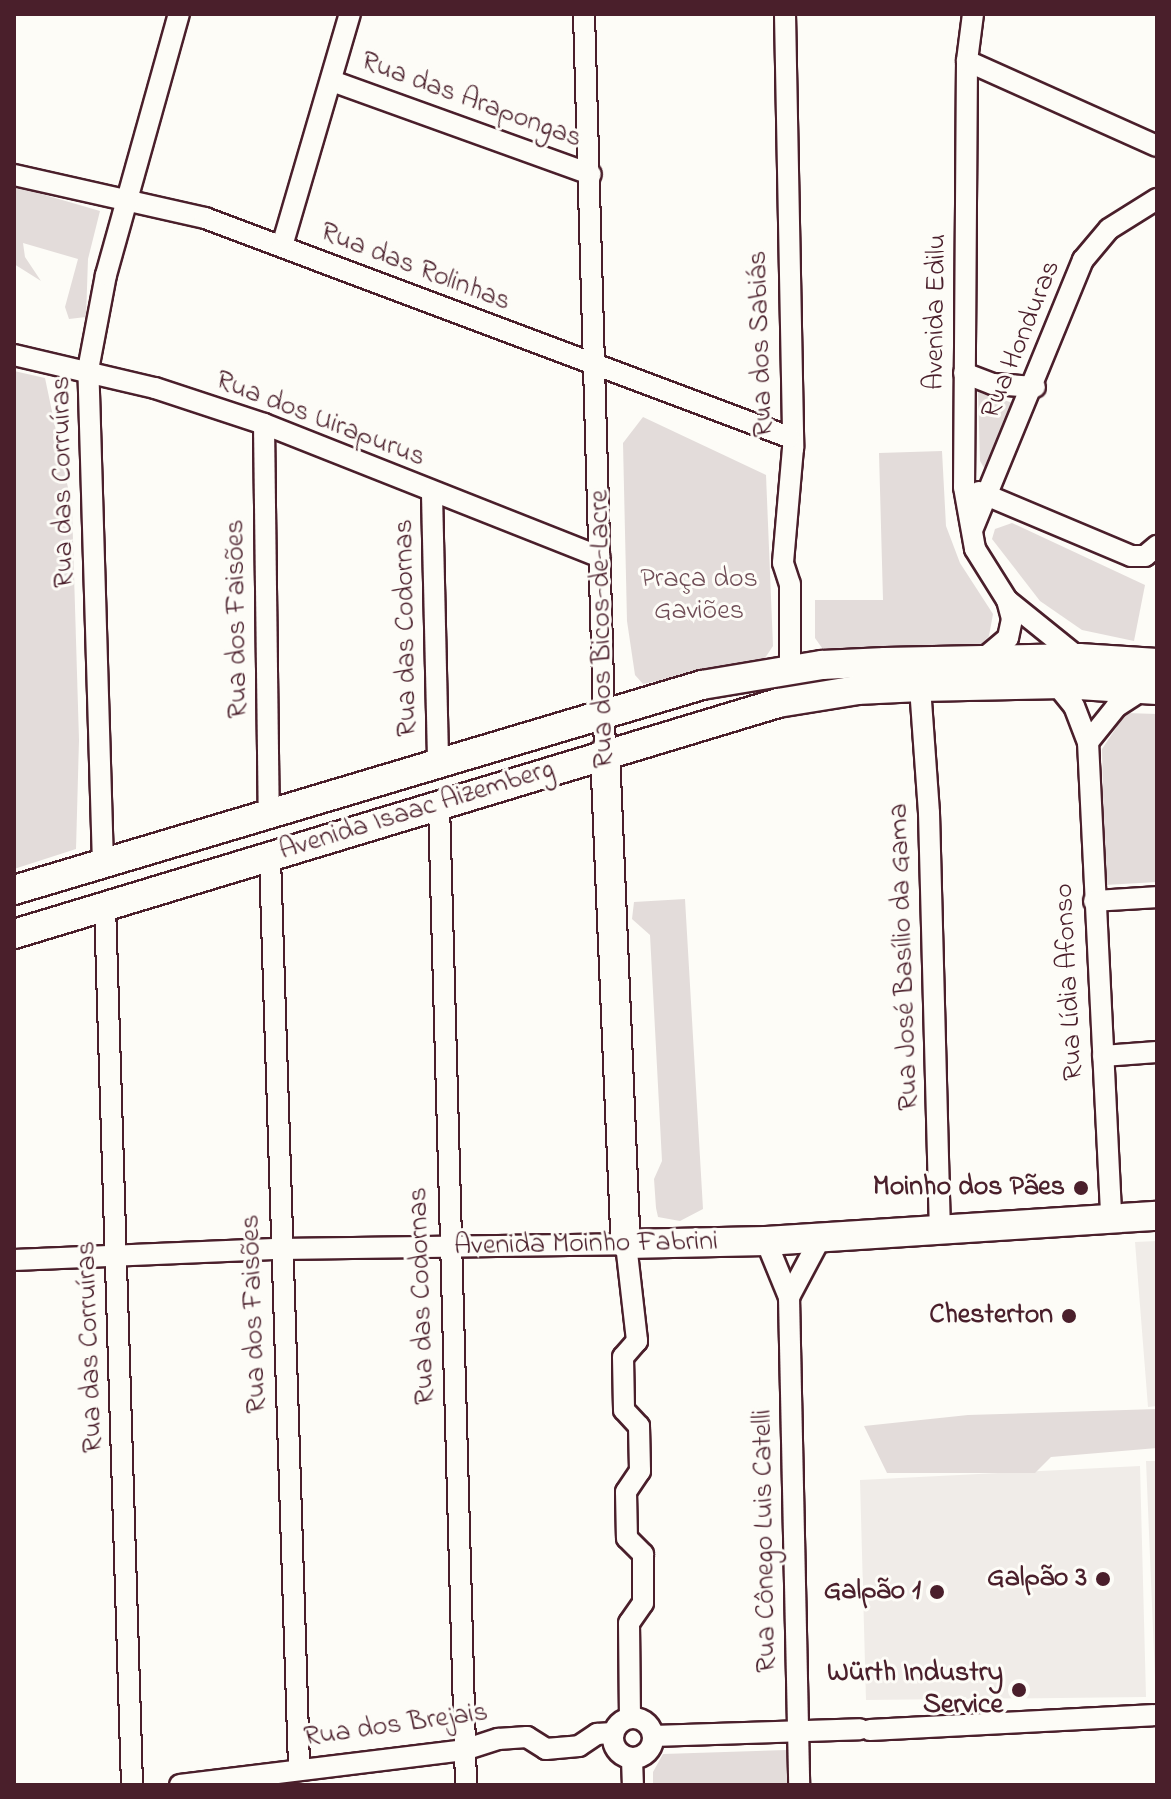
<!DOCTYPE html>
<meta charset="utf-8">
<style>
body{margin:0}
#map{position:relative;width:1171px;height:1799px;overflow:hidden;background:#fdfcf7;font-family:"Indie Flower",sans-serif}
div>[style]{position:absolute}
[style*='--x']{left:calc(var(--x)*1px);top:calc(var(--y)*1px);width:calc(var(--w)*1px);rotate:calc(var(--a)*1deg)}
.built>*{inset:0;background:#f0ece8}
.green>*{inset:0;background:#e3dcda}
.roads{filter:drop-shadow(2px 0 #4a1f2b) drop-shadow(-2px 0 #4a1f2b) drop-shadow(0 2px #4a1f2b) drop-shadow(0 -2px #4a1f2b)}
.street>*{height:20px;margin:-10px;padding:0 10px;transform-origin:10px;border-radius:10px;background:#fdfcf7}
.street>.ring{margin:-10px;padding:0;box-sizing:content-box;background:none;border:20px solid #fdfcf7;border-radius:50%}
.secondary>*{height:28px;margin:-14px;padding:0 14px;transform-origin:14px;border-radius:14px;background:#fdfcf7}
.dots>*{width:22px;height:22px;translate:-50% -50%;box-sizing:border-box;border:4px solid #fdfcf7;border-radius:50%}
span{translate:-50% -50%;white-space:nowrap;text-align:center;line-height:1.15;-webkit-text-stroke:6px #fdfcf7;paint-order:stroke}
.street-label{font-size:28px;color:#4a1f2b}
.park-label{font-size:28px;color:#704e57}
.poi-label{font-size:28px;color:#4a1f2b;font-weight:700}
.right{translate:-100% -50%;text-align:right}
.frame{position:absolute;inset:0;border:16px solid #4a1f2b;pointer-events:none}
</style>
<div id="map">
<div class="built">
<i style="clip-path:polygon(1157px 1241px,1157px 1406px,1148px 1407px,1135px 1242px)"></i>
<i style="clip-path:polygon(1146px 1461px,1157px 1461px,1156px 1701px)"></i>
<i style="clip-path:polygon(1140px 1466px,1146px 1697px,866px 1700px,860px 1480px)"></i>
</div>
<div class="green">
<i style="clip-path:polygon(14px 186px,100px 211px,88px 259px,86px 317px,69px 319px,65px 307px,78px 259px,23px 243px,25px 257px,41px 281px,14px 264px)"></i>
<i style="clip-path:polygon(14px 371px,45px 378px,72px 507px,79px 740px,76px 849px,14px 869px)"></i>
<i style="clip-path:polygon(978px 392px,1020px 405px,986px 471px,980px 461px)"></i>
<i style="clip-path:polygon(643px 417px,766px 475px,773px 646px,765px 658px,643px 684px,635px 675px,627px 621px,623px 443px)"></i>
<i style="clip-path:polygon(942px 451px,946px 526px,960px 563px,993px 614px,989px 636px,979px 647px,822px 648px,815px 638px,815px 600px,883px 600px,879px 453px)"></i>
<i style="clip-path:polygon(1012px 523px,1145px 585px,1134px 641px,1082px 630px,1040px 601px,992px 539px,995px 529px)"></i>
<i style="clip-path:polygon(1126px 713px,1157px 714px,1157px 882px,1105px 885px,1102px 749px)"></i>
<i style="clip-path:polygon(685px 899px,703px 1209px,680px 1221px,658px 1217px,656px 1208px,654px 1179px,662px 1161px,650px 935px,632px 919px,634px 902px)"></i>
<i style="clip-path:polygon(1157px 1409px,1157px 1448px,1051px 1457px,1035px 1473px,887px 1473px,864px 1426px,968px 1415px)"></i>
<i style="clip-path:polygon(787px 1750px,788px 1785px,653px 1785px,653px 1772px,663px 1754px)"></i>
</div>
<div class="roads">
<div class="street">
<i style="--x:584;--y:14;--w:738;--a:88.37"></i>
<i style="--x:785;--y:14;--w:434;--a:88.9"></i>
<i style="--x:793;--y:448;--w:115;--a:95"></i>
<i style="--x:783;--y:563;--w:22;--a:72"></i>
<i style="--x:790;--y:584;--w:85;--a:90"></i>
<i style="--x:973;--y:14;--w:47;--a:97.3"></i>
<i style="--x:967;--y:61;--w:426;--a:90.4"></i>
<i style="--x:964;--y:487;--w:63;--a:79.9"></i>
<i style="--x:975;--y:549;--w:60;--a:57.9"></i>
<i style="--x:1007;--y:600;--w:20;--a:75"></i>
<i style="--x:1012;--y:619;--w:19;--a:102"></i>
<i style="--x:1008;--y:638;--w:34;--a:140"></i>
<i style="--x:967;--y:61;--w:208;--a:24.1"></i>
<i style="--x:332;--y:81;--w:275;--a:19.8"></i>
<i style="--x:14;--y:175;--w:196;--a:12.7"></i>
<i style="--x:205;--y:218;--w:624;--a:20.56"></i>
<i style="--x:282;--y:246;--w:242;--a:-73.7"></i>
<i style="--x:14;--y:355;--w:145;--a:13.2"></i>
<i style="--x:155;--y:388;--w:115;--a:18.3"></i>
<i style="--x:264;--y:424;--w:361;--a:21.6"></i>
<i style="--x:964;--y:373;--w:31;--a:21"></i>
<i style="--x:993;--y:384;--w:42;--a:4.1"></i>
<i style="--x:264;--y:424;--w:390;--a:89.3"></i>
<i style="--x:979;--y:492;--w:165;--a:22.8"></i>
<i style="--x:1131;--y:556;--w:14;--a:0"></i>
<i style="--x:1145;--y:556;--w:16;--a:-40"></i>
<i style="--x:432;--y:494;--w:267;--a:88.7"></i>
<i style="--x:973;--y:528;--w:290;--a:-67.7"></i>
<i style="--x:1083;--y:260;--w:40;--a:-50"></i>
<i style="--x:1109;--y:229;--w:57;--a:-32"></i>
<i style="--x:1007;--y:600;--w:92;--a:38.9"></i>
<i style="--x:1056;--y:684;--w:28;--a:51"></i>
<i style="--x:1074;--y:706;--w:39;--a:69"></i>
<i style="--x:1088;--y:742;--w:477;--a:87.2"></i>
<i style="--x:920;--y:687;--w:126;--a:85.9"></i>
<i style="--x:929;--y:813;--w:414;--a:88.5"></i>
<i style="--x:1088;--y:742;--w:45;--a:-51.3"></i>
<i style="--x:1116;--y:707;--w:33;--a:-33"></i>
<i style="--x:439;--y:805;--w:980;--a:88.42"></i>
<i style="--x:270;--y:858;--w:910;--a:88.17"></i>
<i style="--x:103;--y:864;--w:494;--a:-91.7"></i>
<i style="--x:88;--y:370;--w:97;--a:-79.3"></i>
<i style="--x:106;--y:275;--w:271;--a:-74.4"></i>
<i style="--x:1094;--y:901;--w:63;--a:-3.6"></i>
<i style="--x:105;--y:906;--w:879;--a:88.24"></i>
<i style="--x:1103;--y:1056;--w:54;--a:-4.2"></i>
<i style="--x:766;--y:1241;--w:61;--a:67.7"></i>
<i style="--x:789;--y:1297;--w:488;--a:88.8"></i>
<i style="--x:14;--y:1260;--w:266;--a:-2.4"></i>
<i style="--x:280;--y:1249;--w:346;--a:-0.8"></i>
<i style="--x:626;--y:1244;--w:98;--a:83.5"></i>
<i style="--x:637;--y:1341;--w:21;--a:131"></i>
<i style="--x:623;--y:1357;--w:53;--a:88.9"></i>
<i style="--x:624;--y:1410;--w:22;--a:47"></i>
<i style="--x:639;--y:1426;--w:45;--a:88.7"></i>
<i style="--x:640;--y:1471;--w:25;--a:124"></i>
<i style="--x:626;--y:1492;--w:46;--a:88.8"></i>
<i style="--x:627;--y:1538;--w:23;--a:45"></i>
<i style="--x:643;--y:1554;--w:49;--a:90"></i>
<i style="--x:643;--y:1603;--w:24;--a:125"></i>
<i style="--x:629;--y:1623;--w:95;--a:89.4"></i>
<i style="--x:789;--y:1297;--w:70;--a:-62"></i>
<i class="ring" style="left:613px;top:1718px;width:20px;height:20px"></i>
<i style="--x:870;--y:1730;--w:287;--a:-3"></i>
<i style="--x:653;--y:1736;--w:207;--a:-1.9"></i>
<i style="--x:632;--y:1759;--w:26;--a:88"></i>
<i style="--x:180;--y:1785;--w:286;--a:-7"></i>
<i style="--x:464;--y:1750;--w:36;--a:-18"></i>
<i style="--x:498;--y:1739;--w:29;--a:-4"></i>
<i style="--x:527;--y:1737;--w:22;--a:32"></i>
<i style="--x:546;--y:1749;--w:33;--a:-5"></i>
<i style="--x:579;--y:1746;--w:22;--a:-34"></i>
<i style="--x:597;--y:1734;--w:16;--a:-4"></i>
</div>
<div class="secondary">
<i style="--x:605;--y:752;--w:492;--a:87.6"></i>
<i style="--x:626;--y:1244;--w:140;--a:-1.2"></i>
<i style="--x:766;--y:1241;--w:392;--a:-3.7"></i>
<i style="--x:14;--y:890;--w:718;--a:-16.59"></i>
<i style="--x:702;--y:685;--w:122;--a:-9.5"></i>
<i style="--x:822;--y:665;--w:63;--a:-2.7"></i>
<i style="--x:885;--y:662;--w:194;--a:-1.2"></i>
<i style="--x:1079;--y:658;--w:78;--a:3.7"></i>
<i style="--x:14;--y:934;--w:798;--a:-16.82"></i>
<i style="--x:778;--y:703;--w:80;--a:-9.3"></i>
<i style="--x:857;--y:690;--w:63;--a:-2.7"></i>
<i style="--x:920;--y:687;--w:143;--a:-1.2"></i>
<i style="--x:1063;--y:684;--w:94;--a:3.7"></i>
</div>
</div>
<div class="dots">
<i style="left:1081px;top:1188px;background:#4a1f2b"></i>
<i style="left:1069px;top:1316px;background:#4a1f2b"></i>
<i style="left:1103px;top:1579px;background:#4a1f2b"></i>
<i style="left:937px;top:1592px;background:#4a1f2b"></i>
<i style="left:1019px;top:1690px;background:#4a1f2b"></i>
</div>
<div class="street-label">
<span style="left:471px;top:101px;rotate:20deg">Rua das Arapongas</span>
<span style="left:415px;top:268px;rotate:21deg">Rua das Rolinhas</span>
<span style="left:937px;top:312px;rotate:-89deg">Avenida Edilu</span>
<span style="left:1022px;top:340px;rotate:-68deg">Rua Honduras</span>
<span style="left:762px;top:344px;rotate:-92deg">Rua dos Sabiás</span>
<span style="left:320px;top:420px;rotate:21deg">Rua dos Uirapurus</span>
<span style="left:64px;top:482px;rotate:-91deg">Rua das Corruíras</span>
<span style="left:238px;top:619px;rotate:-91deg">Rua dos Faisões</span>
<span style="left:407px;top:628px;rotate:-91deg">Rua das Codornas</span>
<span style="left:603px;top:629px;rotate:-91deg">Rua dos Bicos-de-Lacre</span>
<span style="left:417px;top:811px;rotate:-17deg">Avenida Isaac Aizemberg</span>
<span style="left:905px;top:957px;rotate:-92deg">Rua José Basílio da Gama</span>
<span style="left:1070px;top:982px;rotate:-93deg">Rua Lídia Afonso</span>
<span style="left:586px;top:1245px;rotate:-1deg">Avenida Moinho Fabrini</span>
<span style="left:423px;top:1296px;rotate:-92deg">Rua das Codornas</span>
<span style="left:255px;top:1314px;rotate:-92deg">Rua dos Faisões</span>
<span style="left:91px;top:1347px;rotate:-92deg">Rua das Corruíras</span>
<span style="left:766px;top:1541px;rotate:-91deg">Rua Cônego Luis Catelli</span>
<span style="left:396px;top:1726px;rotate:-8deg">Rua dos Brejais</span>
</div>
<div class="park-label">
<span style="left:699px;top:596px">Praça dos<br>Gaviões</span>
</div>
<div class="poi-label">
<span class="right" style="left:1065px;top:1188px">Moinho dos Pães</span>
<span class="right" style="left:1053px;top:1316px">Chesterton</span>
<span class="right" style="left:1087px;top:1579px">Galpão 3</span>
<span class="right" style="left:921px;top:1592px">Galpão 1</span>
<span class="right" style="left:1003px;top:1690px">Würth Industry<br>Service</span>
</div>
<div class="frame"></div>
</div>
